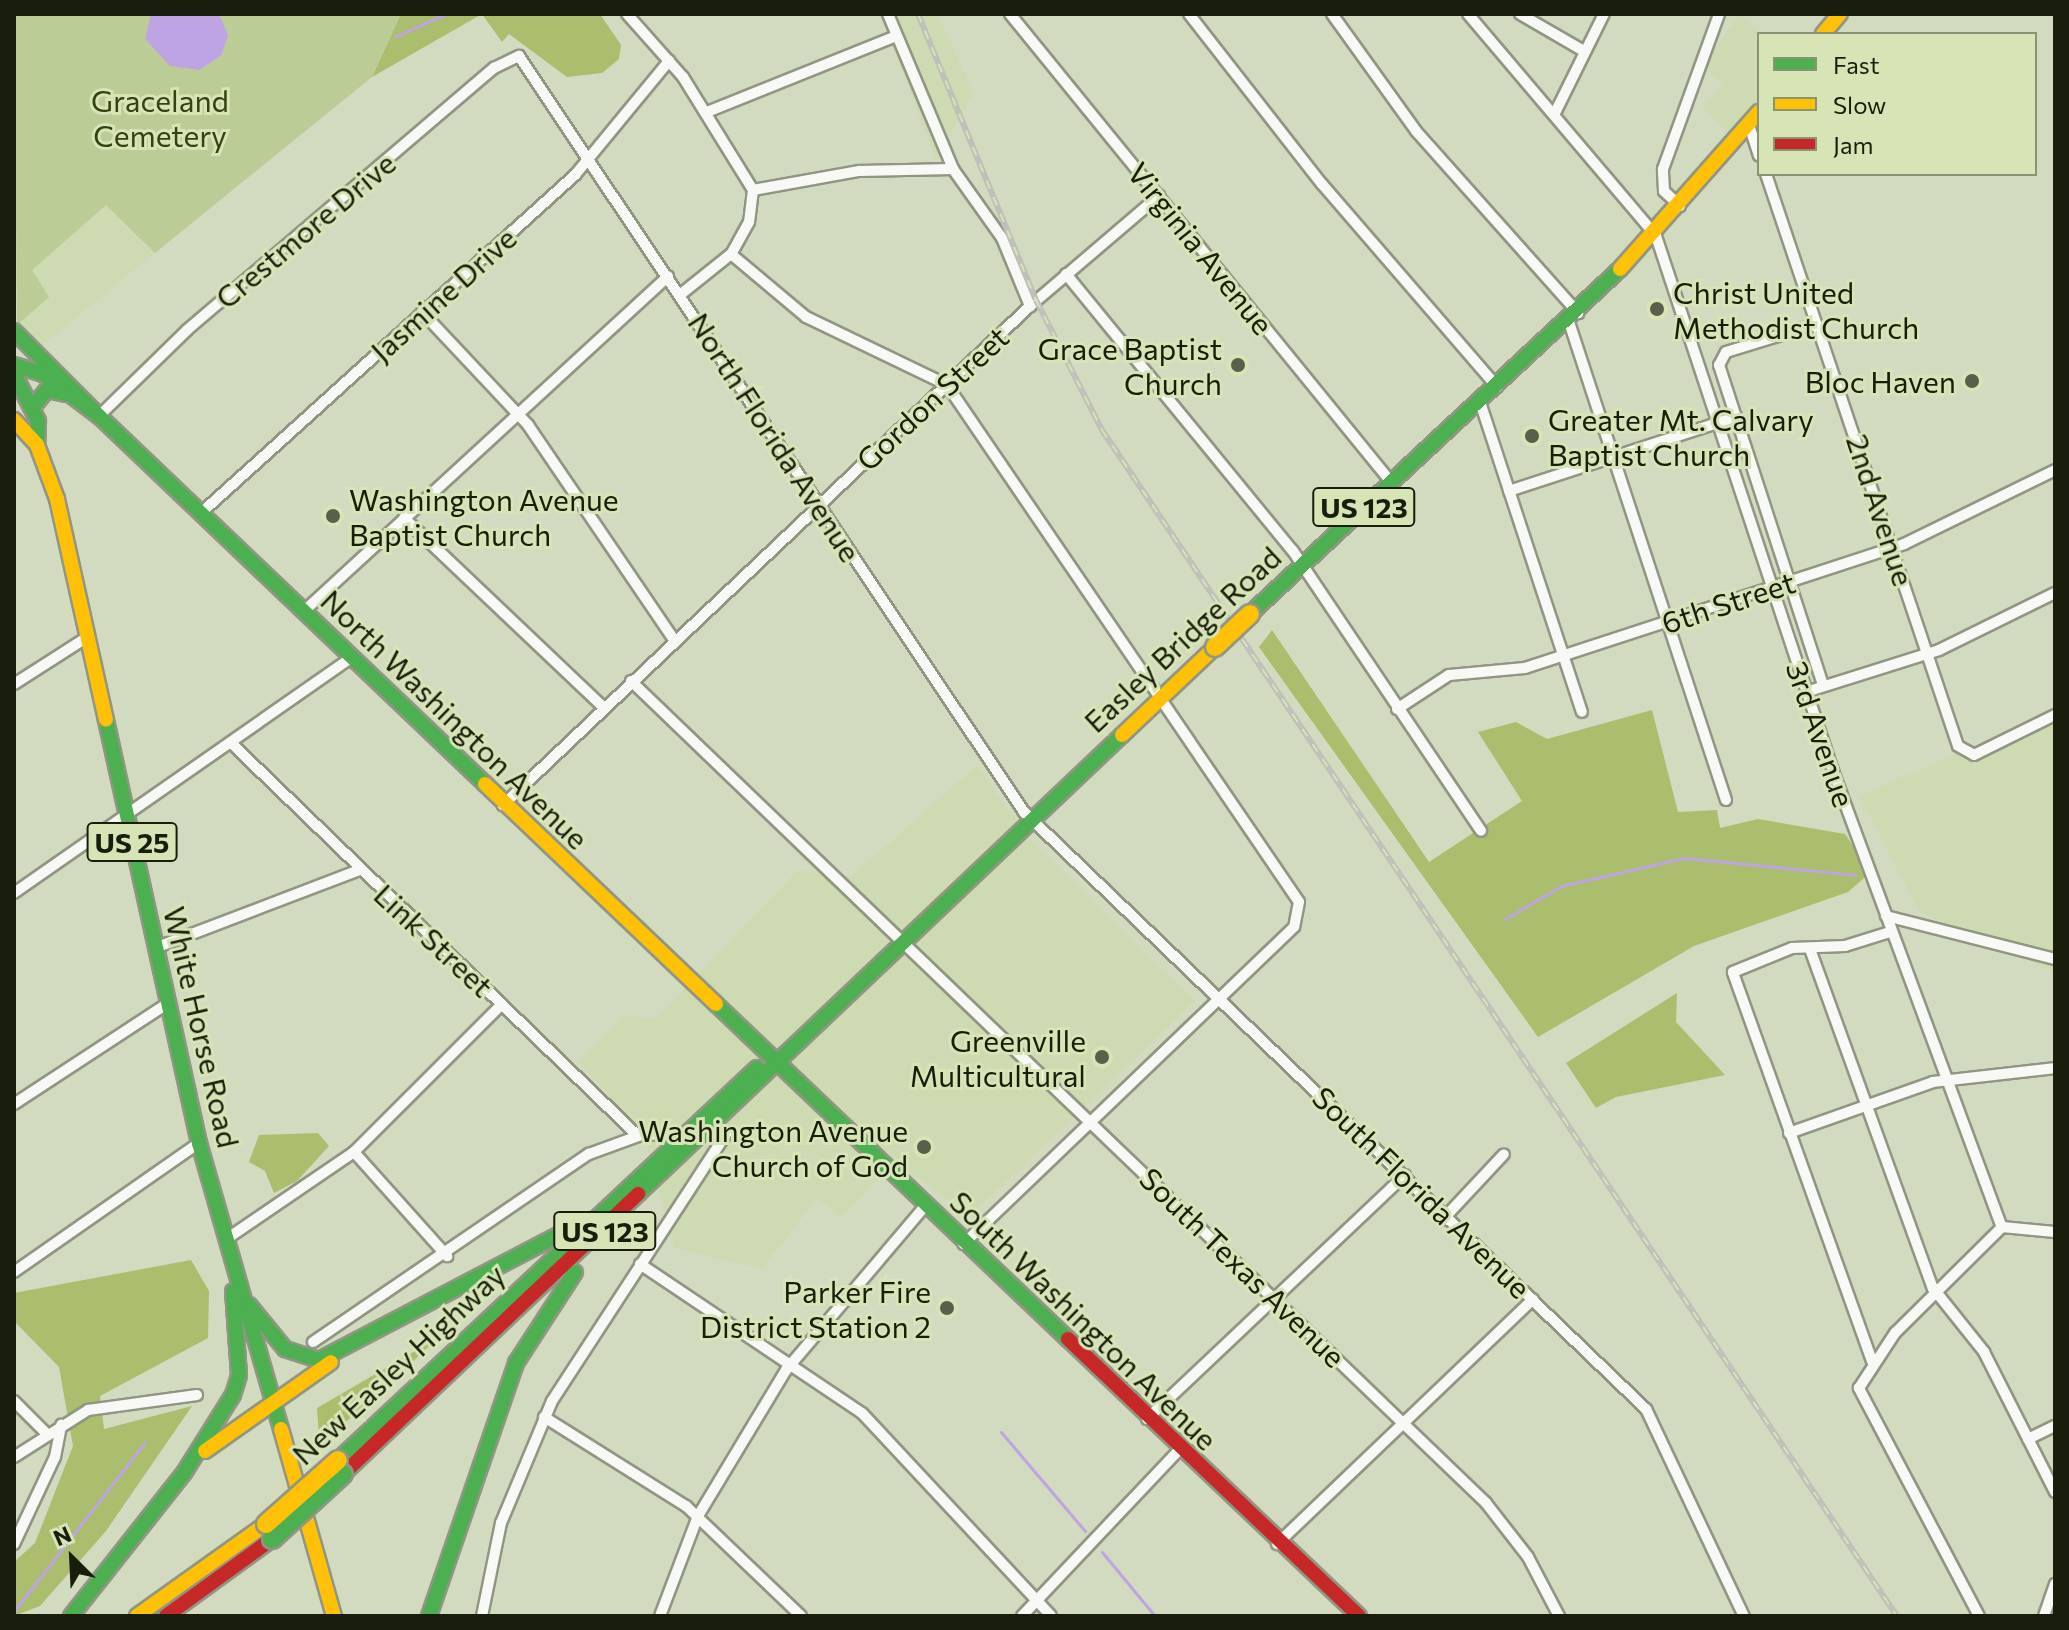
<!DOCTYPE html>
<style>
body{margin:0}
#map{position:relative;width:2069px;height:1630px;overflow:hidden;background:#d2dac0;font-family:Commissioner,sans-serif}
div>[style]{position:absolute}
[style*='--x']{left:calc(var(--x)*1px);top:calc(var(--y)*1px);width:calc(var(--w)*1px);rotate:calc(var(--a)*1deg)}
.built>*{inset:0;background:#cedab1}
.green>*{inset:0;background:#bccc96}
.forest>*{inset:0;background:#abbe6d}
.water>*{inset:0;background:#bfa4e4}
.stream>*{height:3px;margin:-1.5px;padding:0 1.5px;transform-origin:1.5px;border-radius:1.5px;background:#bfa4e4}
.roads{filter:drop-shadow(2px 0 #919683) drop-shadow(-2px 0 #919683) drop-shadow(0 2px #919683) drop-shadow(0 -2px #919683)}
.street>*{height:10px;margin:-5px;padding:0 5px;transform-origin:5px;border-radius:5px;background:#f8f9f6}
.fast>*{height:14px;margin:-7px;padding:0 7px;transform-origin:7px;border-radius:7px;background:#4caf50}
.slow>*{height:14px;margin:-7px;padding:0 7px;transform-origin:7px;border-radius:7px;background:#ffc107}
.jam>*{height:14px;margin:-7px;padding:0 7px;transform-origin:7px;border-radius:7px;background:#c62828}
.rail>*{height:6px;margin-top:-3px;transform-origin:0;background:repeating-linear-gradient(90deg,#d6e4b6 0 9px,#bec0b9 0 18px);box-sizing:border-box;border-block:2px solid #bec0b9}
.bridges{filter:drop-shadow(2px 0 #919683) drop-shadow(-2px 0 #919683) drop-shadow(0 2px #919683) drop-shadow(0 -2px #919683)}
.fast-bridge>*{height:18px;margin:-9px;padding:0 9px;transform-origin:9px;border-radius:9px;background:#4caf50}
.slow-bridge>*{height:18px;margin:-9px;padding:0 9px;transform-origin:9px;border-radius:9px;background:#ffc107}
.dots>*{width:22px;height:22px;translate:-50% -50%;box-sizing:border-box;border:4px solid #d6e4b6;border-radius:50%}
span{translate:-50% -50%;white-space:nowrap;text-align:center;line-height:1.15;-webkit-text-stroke:6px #d6e4b6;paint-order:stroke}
.shield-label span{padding:2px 6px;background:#d6e4b6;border:2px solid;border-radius:6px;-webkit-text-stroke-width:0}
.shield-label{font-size:28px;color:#191d0c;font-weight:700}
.park-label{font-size:30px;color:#364111}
.street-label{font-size:30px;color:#191d0c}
.poi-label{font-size:30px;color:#191d0c}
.left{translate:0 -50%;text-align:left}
.right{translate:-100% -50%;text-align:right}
.frame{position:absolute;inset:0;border:16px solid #191d0c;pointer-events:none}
.legend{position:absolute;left:1757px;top:32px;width:280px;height:144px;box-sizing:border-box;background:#d6e4b6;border:2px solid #8a9472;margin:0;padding:10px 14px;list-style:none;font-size:24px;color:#191d0c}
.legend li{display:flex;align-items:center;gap:16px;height:40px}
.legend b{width:40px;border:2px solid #8a9472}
.north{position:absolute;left:32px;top:1518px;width:80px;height:80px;-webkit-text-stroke:6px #d6e4b6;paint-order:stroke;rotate:336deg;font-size:22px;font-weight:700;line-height:32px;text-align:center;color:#191d0c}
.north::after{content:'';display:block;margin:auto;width:28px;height:36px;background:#191d0c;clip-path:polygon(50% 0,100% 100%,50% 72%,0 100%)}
</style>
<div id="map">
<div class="built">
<i style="clip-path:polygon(880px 14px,938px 14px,973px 94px,936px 159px)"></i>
<i style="clip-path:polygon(1739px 14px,1760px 34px,1759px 97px,1729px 133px,1703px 108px,1723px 85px,1704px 67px)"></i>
<i style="clip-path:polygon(107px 204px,155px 253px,40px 347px,17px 325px,49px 297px,31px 270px)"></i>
<i style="clip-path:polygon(2055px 711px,2055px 972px,1920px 912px,1859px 796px)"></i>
<i style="clip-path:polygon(977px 765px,1030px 840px,1195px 1001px,971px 1215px,894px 1160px,842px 1218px,817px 1198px,762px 1269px,675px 1248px,644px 1134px,579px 1062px,626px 1015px,656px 1019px,798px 870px,851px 877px)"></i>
</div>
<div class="green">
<i style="clip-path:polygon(14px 14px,401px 14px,372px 77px,155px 253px,106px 205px,32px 270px,49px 297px,17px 325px)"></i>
</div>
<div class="forest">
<i style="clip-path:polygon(401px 14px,600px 14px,621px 45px,619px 59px,602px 73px,567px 77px,509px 34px,502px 42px,482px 14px,372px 77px)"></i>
<i style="clip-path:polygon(1272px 630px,1429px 862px,1522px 801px,1478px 732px,1516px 722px,1547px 739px,1652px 710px,1678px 812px,1717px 810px,1720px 828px,1758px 819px,1845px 834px,1871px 872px,1848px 892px,1694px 946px,1538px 1037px,1259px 647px)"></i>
<i style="clip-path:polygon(1677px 993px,1676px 1022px,1725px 1075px,1616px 1097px,1596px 1108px,1566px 1063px)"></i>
<i style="clip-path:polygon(318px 1133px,329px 1146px,297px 1181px,274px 1193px,265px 1171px,249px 1162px,259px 1135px)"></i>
<i style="clip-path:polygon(191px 1260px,209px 1291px,208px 1338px,100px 1396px,104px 1429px,192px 1406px,106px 1531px,40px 1606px,14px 1616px,14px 1562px,35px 1543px,73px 1446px,59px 1367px,14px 1321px,14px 1293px)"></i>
<i style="clip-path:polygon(439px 1337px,353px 1417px,319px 1438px,317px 1408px)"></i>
</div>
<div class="water">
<i style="clip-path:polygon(151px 14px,219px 14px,228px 35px,221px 56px,199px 70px,170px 66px,145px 39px)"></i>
</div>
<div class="stream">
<i style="--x:396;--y:36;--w:55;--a:-23.7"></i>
<i style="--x:1505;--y:919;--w:65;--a:-30.5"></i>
<i style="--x:1561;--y:886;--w:126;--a:-12.8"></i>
<i style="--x:1684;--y:858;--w:173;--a:5.6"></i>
<i style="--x:1001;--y:1432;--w:130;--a:49.7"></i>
<i style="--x:1102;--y:1552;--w:83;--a:50.4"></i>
<i style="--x:14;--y:1611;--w:214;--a:-52.2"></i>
</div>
<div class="roads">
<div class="street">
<i style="--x:627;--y:14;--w:84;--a:48.4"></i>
<i style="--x:683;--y:77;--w:133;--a:58.2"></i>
<i style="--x:753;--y:190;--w:32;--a:97"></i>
<i style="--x:749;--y:222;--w:37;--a:119"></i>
<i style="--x:731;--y:254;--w:64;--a:141.3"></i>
<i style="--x:888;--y:14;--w:168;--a:67.2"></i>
<i style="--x:1010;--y:14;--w:603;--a:50.85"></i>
<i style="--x:1189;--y:14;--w:216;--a:52"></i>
<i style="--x:1322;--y:184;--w:268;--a:49.2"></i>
<i style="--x:1332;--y:14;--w:144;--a:54.3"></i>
<i style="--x:1416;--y:131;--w:244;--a:48.3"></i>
<i style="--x:1468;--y:14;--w:291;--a:49.7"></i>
<i style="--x:1656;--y:236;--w:564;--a:71.69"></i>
<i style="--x:1833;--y:771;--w:486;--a:69.7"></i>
<i style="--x:1520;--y:14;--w:72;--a:30.1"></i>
<i style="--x:707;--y:112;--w:204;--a:-21.9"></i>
<i style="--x:1555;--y:113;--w:110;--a:-63.7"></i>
<i style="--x:1749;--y:125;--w:32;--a:72"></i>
<i style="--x:1766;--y:174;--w:603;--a:71.44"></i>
<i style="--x:1958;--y:746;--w:18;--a:29"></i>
<i style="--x:1974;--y:755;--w:90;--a:-26.3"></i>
<i style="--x:753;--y:190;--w:108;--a:-10.2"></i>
<i style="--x:859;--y:171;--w:94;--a:-1.2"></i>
<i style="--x:953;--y:169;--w:85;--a:54.6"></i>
<i style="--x:1002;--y:238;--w:74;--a:67.6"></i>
<i style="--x:1680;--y:206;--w:22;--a:-137"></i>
<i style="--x:1664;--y:191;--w:22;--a:-93"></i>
<i style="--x:1663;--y:169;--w:165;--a:-70.1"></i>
<i style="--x:731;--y:254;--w:98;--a:40"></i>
<i style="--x:806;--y:317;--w:157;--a:25.7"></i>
<i style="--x:947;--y:385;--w:625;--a:55.75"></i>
<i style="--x:1299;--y:902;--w:25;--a:101"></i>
<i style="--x:1294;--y:927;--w:458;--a:136.2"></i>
<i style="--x:1066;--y:274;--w:358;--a:50.7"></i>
<i style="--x:1293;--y:551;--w:337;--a:56.1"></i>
<i style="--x:422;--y:312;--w:155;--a:46.8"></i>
<i style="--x:528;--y:425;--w:260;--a:55.8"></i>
<i style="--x:1569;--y:322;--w:503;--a:71.82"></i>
<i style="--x:1814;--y:325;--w:92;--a:162.9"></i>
<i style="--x:1726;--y:352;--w:15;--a:118"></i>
<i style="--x:1719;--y:365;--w:337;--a:72"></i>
<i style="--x:1480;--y:402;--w:326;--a:71.8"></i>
<i style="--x:99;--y:416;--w:123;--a:-44.3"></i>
<i style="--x:187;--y:330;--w:404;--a:-40.5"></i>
<i style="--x:494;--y:68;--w:28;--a:-26"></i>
<i style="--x:519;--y:56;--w:909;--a:56.26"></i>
<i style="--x:1024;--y:812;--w:862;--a:43.83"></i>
<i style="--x:1646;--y:1409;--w:229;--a:64.7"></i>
<i style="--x:1509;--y:491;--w:239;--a:-18.1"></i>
<i style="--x:201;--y:513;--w:504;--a:-42.11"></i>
<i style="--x:575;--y:175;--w:148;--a:-50.5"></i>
<i style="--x:404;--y:518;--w:274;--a:43.5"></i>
<i style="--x:303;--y:612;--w:496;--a:-42.6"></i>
<i style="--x:631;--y:681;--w:1186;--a:43.87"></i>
<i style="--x:1486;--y:1503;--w:68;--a:52.1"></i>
<i style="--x:1528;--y:1557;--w:67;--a:62.3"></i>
<i style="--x:14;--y:684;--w:85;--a:-32.6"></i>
<i style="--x:1806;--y:692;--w:139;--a:-17.5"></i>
<i style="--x:1939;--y:650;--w:129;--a:-26.2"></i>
<i style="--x:1397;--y:709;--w:62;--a:-33.2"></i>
<i style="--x:1449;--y:675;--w:76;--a:-5.3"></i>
<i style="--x:1525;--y:668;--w:399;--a:-18.1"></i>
<i style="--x:1904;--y:544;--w:168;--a:-26.1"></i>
<i style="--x:231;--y:743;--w:564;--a:43.99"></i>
<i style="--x:503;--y:805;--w:726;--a:-43.44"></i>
<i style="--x:1030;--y:306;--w:170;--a:-40.5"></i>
<i style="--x:14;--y:893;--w:409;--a:-34.9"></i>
<i style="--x:1886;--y:916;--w:174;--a:14.3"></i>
<i style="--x:155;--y:948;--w:218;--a:-20.9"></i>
<i style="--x:1810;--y:949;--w:361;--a:70.1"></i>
<i style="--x:1933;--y:1288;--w:82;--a:51.4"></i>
<i style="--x:1984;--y:1352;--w:157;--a:63.1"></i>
<i style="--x:14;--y:1104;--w:183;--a:-33.2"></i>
<i style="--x:1789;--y:1133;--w:153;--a:-19.5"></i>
<i style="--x:1933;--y:1082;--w:123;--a:-6.5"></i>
<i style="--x:354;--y:1152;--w:140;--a:48.2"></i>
<i style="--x:1447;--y:1215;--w:83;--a:-46.9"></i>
<i style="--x:2002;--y:1227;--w:53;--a:5.4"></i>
<i style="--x:225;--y:1240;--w:156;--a:-34.3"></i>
<i style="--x:354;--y:1152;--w:209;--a:-45"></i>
<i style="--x:640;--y:1264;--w:267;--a:33.9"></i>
<i style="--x:862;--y:1413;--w:277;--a:47"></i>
<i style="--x:14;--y:1272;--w:226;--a:-34.9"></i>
<i style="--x:313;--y:1342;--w:334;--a:-34.3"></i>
<i style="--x:589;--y:1154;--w:59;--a:-20"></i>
<i style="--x:644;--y:1134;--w:38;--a:3"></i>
<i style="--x:1872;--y:1361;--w:413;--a:-109.7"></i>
<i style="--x:1733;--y:972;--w:64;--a:-22.1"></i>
<i style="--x:1792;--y:948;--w:53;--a:-2.2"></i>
<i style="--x:1845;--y:946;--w:47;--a:-17.3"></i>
<i style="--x:14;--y:1401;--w:47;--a:45"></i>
<i style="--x:544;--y:1417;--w:168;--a:32.1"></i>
<i style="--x:686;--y:1506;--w:159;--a:43.7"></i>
<i style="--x:1147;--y:1419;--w:355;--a:-43.4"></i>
<i style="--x:2028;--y:1439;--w:30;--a:-26"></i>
<i style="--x:14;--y:1457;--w:88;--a:-32.4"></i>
<i style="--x:88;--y:1410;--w:110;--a:-7.8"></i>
<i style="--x:14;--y:1544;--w:96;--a:-64.8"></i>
<i style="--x:55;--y:1457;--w:33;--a:-79"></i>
<i style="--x:1277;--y:1544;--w:354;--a:-43.7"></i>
<i style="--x:482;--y:1616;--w:95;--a:-78.5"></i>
<i style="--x:501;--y:1523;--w:132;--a:-67.3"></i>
<i style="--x:552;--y:1401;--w:322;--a:-56.9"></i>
<i style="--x:660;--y:1616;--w:107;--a:-69.2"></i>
<i style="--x:698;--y:1516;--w:170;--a:-58.9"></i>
<i style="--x:786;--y:1370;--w:214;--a:-49.7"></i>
<i style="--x:1022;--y:1616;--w:228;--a:-46.6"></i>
<i style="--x:1979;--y:1616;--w:258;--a:-117.8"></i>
<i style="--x:1859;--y:1388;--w:66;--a:-56.8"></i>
<i style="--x:1895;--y:1333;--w:151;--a:-44.7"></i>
<i style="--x:2044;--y:1616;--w:34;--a:-71"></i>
</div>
<div class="fast">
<i style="--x:14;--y:331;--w:120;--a:45"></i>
<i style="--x:14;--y:365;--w:30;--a:17"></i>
<i style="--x:43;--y:374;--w:70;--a:36.9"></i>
<i style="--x:99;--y:416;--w:533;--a:43.63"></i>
<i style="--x:14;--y:374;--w:53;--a:62.9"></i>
<i style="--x:38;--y:421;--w:24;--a:92"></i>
<i style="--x:33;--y:407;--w:22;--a:-51"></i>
<i style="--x:47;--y:390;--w:19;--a:12"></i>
<i style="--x:1250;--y:614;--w:506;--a:-43"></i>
<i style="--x:106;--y:720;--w:433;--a:77.6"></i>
<i style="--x:199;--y:1143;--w:298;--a:74"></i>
<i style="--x:716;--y:1004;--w:486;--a:43.6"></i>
<i style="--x:638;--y:1194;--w:667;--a:-43.48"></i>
<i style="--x:249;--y:1305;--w:57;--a:50.7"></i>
<i style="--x:285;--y:1349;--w:36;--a:18"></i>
<i style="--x:319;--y:1360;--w:284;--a:-27.6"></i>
<i style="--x:338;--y:1460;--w:574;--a:-43.09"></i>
<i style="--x:71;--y:1616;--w:182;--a:-51.7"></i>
<i style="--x:184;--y:1473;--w:92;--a:-57.9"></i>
<i style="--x:233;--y:1395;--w:21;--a:-73"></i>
<i style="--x:239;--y:1375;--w:84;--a:-94.1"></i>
<i style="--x:429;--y:1616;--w:268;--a:-71"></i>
<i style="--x:516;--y:1363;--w:108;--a:-57"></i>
</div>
<div class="slow">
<i style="--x:1823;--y:34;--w:26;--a:-50"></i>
<i style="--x:1620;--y:269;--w:210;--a:-48.5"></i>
<i style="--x:14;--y:420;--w:34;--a:47"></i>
<i style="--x:37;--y:445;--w:58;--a:69.7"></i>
<i style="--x:57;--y:499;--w:226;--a:77.5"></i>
<i style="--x:1122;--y:735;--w:128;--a:-43.4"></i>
<i style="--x:485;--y:784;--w:319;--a:43.6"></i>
<i style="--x:281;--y:1429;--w:194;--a:74.2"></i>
<i style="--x:205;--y:1451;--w:154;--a:-35.2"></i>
<i style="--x:137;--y:1616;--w:158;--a:-35.5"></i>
</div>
<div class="jam">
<i style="--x:1068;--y:1339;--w:402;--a:43.6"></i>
<i style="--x:343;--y:1474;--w:407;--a:-43.5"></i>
<i style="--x:166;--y:1616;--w:131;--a:-36"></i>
</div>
</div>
<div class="rail">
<i style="--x:918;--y:14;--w:309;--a:67.6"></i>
<i style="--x:1036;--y:300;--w:146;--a:63.1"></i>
<i style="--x:1102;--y:430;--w:1428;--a:56.17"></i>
</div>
<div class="bridges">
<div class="fast-bridge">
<i style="--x:272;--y:1539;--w:96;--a:-42.5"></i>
</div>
<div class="slow-bridge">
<i style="--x:1215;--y:647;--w:48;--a:-43.3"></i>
<i style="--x:266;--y:1524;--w:96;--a:-41.6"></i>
</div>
</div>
<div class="dots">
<i style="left:1657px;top:309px;background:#5a5f4b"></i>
<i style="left:1238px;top:365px;background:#5a5f4b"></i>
<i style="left:1972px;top:381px;background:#5a5f4b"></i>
<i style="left:1532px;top:436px;background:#5a5f4b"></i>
<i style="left:333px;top:516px;background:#5a5f4b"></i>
<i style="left:1102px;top:1057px;background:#5a5f4b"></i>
<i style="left:924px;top:1147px;background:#5a5f4b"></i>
<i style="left:947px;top:1308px;background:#5a5f4b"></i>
</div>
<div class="shield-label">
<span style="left:1364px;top:507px">US 123</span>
<span style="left:132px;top:842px">US 25</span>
<span style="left:605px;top:1231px">US 123</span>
</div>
<div class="park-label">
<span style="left:160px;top:117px">Graceland<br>Cemetery</span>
</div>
<div class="street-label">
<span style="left:305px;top:230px;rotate:-40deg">Crestmore Drive</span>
<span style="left:1201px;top:248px;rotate:51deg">Virginia Avenue</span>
<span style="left:443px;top:294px;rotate:-42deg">Jasmine Drive</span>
<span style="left:932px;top:398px;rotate:-43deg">Gordon Street</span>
<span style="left:775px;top:437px;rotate:57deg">North Florida Avenue</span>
<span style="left:1881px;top:510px;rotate:72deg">2nd Avenue</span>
<span style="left:1728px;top:602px;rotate:-18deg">6th Street</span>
<span style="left:1182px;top:639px;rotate:-43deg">Easley Bridge Road</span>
<span style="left:455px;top:719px;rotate:44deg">North Washington Avenue</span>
<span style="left:1821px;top:734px;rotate:71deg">3rd Avenue</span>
<span style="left:434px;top:940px;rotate:43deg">Link Street</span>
<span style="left:202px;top:1027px;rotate:77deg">White Horse Road</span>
<span style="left:1422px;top:1192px;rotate:44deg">South Florida Avenue</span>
<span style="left:1243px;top:1267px;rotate:44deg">South Texas Avenue</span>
<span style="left:1084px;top:1320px;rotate:44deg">South Washington Avenue</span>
<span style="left:398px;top:1364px;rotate:-43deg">New Easley Highway</span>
</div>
<div class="poi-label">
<span class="left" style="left:1673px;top:309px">Christ United<br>Methodist Church</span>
<span class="right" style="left:1222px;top:365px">Grace Baptist<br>Church</span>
<span class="right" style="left:1956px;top:381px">Bloc Haven</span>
<span class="left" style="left:1548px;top:436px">Greater Mt. Calvary<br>Baptist Church</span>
<span class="left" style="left:349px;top:516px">Washington Avenue<br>Baptist Church</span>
<span class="right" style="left:1086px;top:1057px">Greenville<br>Multicultural</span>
<span class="right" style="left:908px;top:1147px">Washington Avenue<br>Church of God</span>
<span class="right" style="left:931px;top:1308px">Parker Fire<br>District Station 2</span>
</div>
<div class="frame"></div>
<ul class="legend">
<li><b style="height:10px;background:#4caf50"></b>Fast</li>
<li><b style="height:10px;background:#ffc107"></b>Slow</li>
<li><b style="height:10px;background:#c62828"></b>Jam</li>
</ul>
<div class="north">N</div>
</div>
